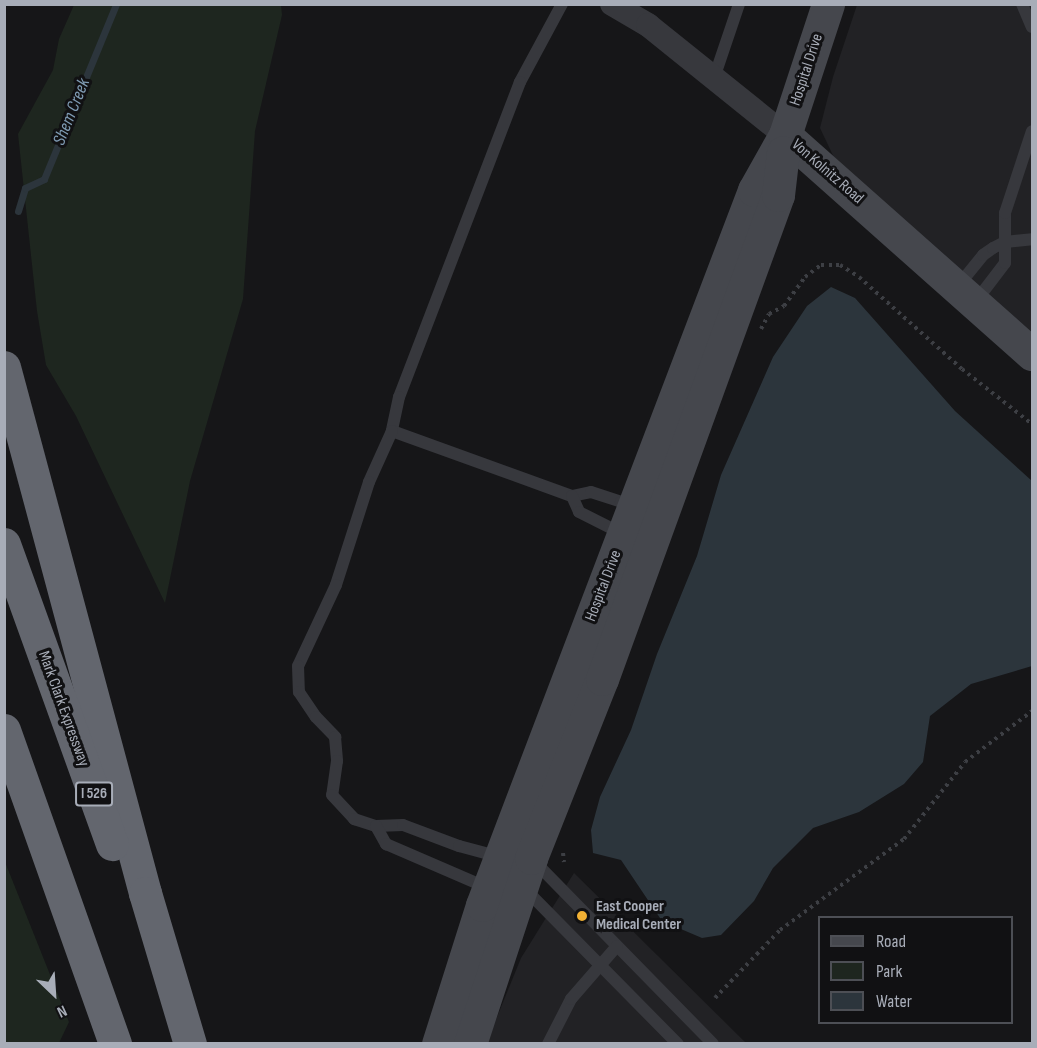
<!DOCTYPE html>
<style>
body{margin:0}
#map{position:relative;width:1037px;height:1048px;overflow:hidden;background:#161618;font-family:"Sofia Sans Condensed",sans-serif}
div>[style]{position:absolute}
[style*='--x']{left:calc(var(--x)*1px);top:calc(var(--y)*1px);width:calc(var(--w)*1px);rotate:calc(var(--a)*1deg)}
.built>*{inset:0;background:#222225}
.green>*{inset:0;background:#1e261f}
.water>*{inset:0;background:#2c353c}
.stream>*{height:7px;margin:-3.5px;padding:0 3.5px;transform-origin:3.5px;border-radius:3.5px;background:#2c353c}
.path>*{height:4px;margin-top:-2px;transform-origin:0;background:repeating-linear-gradient(90deg,#3d3f44 0 3px,transparent 0 7.5px)}
.lane>*{height:12px;margin:-6px;padding:0 6px;transform-origin:6px;border-radius:6px;background:#37383d}
.street>*{height:24px;margin:-12px;padding:0 12px;transform-origin:12px;border-radius:12px;background:#37383d}
.secondary>*{height:33px;margin:-16.5px;padding:0 16.5px;transform-origin:16.5px;border-radius:16.5px;background:#45474d}
.highway>*{height:33px;margin:-16.5px;padding:0 16.5px;transform-origin:16.5px;border-radius:16.5px;background:#63666e}
.dots>*{width:16px;height:16px;translate:-50% -50%;box-sizing:border-box;border:3px solid #111113;border-radius:50%}
span{translate:-50% -50%;white-space:nowrap;text-align:center;line-height:1.15;-webkit-text-stroke:6px #111113;paint-order:stroke}
.shield-label span{padding:2px 4px;background:#111113;border:2px solid;border-radius:4px;-webkit-text-stroke-width:0}
.shield-label{font-size:15px;color:#a8adb8;font-weight:700}
.street-label{font-size:16px;color:#a8adb8}
.poi-label{font-size:16px;color:#a8adb8;font-weight:700}
.left{translate:0 -50%;text-align:left}
.water-label{font-size:18px;color:#7f9bb3;font-style:italic}
.frame{position:absolute;inset:0;border:6px solid #a8adb8;pointer-events:none}
.legend{position:absolute;left:818px;top:916px;width:195px;height:108px;box-sizing:border-box;background:#111113;border:2px solid #4d4f55;margin:0;padding:8px 10px;list-style:none;font-size:18px;color:#a8adb8}
.legend li{display:flex;align-items:center;gap:12px;height:30px}
.legend b{width:30px;border:2px solid #4d4f55}
.north{position:absolute;left:24px;top:964px;width:60px;height:60px;-webkit-text-stroke:4px #111113;paint-order:stroke;rotate:155deg;font-size:16px;font-weight:700;line-height:24px;text-align:center;color:#a8adb8}
.north::after{content:'';display:block;margin:auto;width:21px;height:27px;background:#a8adb8;clip-path:polygon(50% 0,100% 100%,50% 72%,0 100%)}
</style>
<div id="map">
<div class="built">
<i style="clip-path:polygon(857px 5px,1032px 5px,1032px 340px,838px 166px,820px 128px,833px 77px)"></i>
<i style="clip-path:polygon(574px 873px,746px 1043px,486px 1044px,521px 958px)"></i>
</div>
<div class="green">
<i style="clip-path:polygon(74px 5px,281px 5px,282px 15px,255px 131px,243px 299px,190px 481px,165px 603px,76px 416px,46px 365px,37px 311px,18px 134px,53px 70px,59px 39px)"></i>
<i style="clip-path:polygon(5px 862px,69px 1022px,59px 1043px,5px 1043px)"></i>
</div>
<div class="water">
<i style="clip-path:polygon(831px 287px,855px 298px,955px 411px,1032px 481px,1032px 666px,971px 684px,930px 716px,923px 762px,904px 784px,859px 812px,813px 828px,773px 868px,754px 901px,721px 935px,702px 938px,662px 921px,621px 860px,593px 853px,591px 830px,600px 797px,631px 730px,657px 654px,697px 556px,721px 475px,773px 357px,807px 306px)"></i>
</div>
<div class="stream">
<i style="--x:18;--y:211;--w:24;--a:-73"></i>
<i style="--x:25;--y:188;--w:21;--a:-25"></i>
<i style="--x:44;--y:179;--w:189;--a:-67.6"></i>
</div>
<div class="path">
<i style="--x:761;--y:329;--w:17;--a:-62"></i>
<i style="--x:769;--y:314;--w:17;--a:-28"></i>
<i style="--x:784;--y:306;--w:36;--a:-54"></i>
<i style="--x:805;--y:277;--w:20;--a:-37"></i>
<i style="--x:821;--y:265;--w:19;--a:0"></i>
<i style="--x:840;--y:265;--w:22;--a:32"></i>
<i style="--x:859;--y:277;--w:138;--a:41.8"></i>
<i style="--x:962;--y:369;--w:89;--a:38.2"></i>
<i style="--x:563;--y:853;--w:9;--a:84"></i>
<i style="--x:715;--y:998;--w:94;--a:-46.3"></i>
<i style="--x:780;--y:930;--w:154;--a:-36.3"></i>
<i style="--x:904;--y:839;--w:98;--a:-51.6"></i>
<i style="--x:965;--y:762;--w:84;--a:-37.3"></i>
</div>
<div class="lane">
<i style="--x:562;--y:4;--w:89;--a:118.3"></i>
<i style="--x:520;--y:82;--w:337;--a:111"></i>
<i style="--x:399;--y:397;--w:35;--a:102"></i>
<i style="--x:392;--y:431;--w:191;--a:19.9"></i>
<i style="--x:572;--y:496;--w:19;--a:-12"></i>
<i style="--x:591;--y:492;--w:32;--a:18"></i>
<i style="--x:621;--y:502;--w:14;--a:-21"></i>
<i style="--x:1022;--y:4;--w:25;--a:67"></i>
<i style="--x:714;--y:78;--w:78;--a:-71.3"></i>
<i style="--x:958;--y:286;--w:40;--a:-51"></i>
<i style="--x:983;--y:255;--w:12;--a:-35"></i>
<i style="--x:993;--y:248;--w:13;--a:-27"></i>
<i style="--x:1005;--y:242;--w:27;--a:-6"></i>
<i style="--x:976;--y:301;--w:48;--a:-52.7"></i>
<i style="--x:1005;--y:263;--w:50;--a:-90"></i>
<i style="--x:1005;--y:213;--w:86;--a:-71.8"></i>
<i style="--x:392;--y:431;--w:56;--a:114.3"></i>
<i style="--x:369;--y:482;--w:108;--a:107.8"></i>
<i style="--x:336;--y:585;--w:89;--a:115.1"></i>
<i style="--x:298;--y:666;--w:26;--a:88"></i>
<i style="--x:299;--y:692;--w:30;--a:56"></i>
<i style="--x:316;--y:717;--w:28;--a:46"></i>
<i style="--x:335;--y:737;--w:24;--a:85"></i>
<i style="--x:337;--y:761;--w:34;--a:98"></i>
<i style="--x:332;--y:795;--w:33;--a:47"></i>
<i style="--x:354;--y:819;--w:23;--a:18"></i>
<i style="--x:376;--y:826;--w:27;--a:-2"></i>
<i style="--x:403;--y:825;--w:60;--a:20.6"></i>
<i style="--x:459;--y:846;--w:42;--a:15"></i>
<i style="--x:572;--y:496;--w:17;--a:66"></i>
<i style="--x:579;--y:512;--w:47;--a:26.6"></i>
<i style="--x:376;--y:826;--w:21;--a:61"></i>
<i style="--x:386;--y:844;--w:111;--a:23.3"></i>
<i style="--x:533;--y:860;--w:257;--a:45.6"></i>
<i style="--x:525;--y:889;--w:218;--a:45.4"></i>
<i style="--x:548;--y:1044;--w:51;--a:-62.9"></i>
<i style="--x:571;--y:999;--w:70;--a:-49"></i>
</div>
<div class="street">
<i style="--x:612;--y:4;--w:42;--a:30.3"></i>
<i style="--x:648;--y:25;--w:176;--a:38.8"></i>
</div>
<div class="secondary">
<i style="--x:785;--y:135;--w:330;--a:41.6"></i>
<i style="--x:438;--y:1044;--w:146;--a:-72.4"></i>
<i style="--x:482;--y:905;--w:765;--a:-69.17"></i>
<i style="--x:754;--y:190;--w:63;--a:-60.6"></i>
<i style="--x:785;--y:135;--w:138;--a:-71.8"></i>
<i style="--x:470;--y:1044;--w:196;--a:-71.8"></i>
<i style="--x:531;--y:858;--w:193;--a:-68.4"></i>
<i style="--x:602;--y:679;--w:515;--a:-70.02"></i>
<i style="--x:778;--y:195;--w:43;--a:-83.4"></i>
</div>
<div class="highway">
<i style="--x:4;--y:367;--w:545;--a:74.99"></i>
<i style="--x:145;--y:893;--w:158;--a:73.4"></i>
<i style="--x:4;--y:544;--w:319;--a:70.2"></i>
<i style="--x:4;--y:730;--w:333;--a:70.5"></i>
</div>
<div class="dots">
<i style="left:582px;top:916px;background:#f2b134"></i>
</div>
<div class="shield-label">
<span style="left:94px;top:794px">I 526</span>
</div>
<div class="street-label">
<span style="left:807px;top:70px;rotate:-72deg">Hospital Drive</span>
<span style="left:827px;top:172px;rotate:41deg">Von Kolnitz Road</span>
<span style="left:604px;top:586px;rotate:-69deg">Hospital Drive</span>
<span style="left:63px;top:709px;rotate:70deg">Mark Clark Expressway</span>
</div>
<div class="poi-label">
<span class="left" style="left:596px;top:916px">East Cooper<br>Medical Center</span>
</div>
<div class="water-label">
<span style="left:72px;top:112px;rotate:-68deg">Shem Creek</span>
</div>
<div class="frame"></div>
<ul class="legend">
<li><b style="height:8px;background:#45474d"></b>Road</li>
<li><b style="height:16px;background:#1e261f"></b>Park</li>
<li><b style="height:16px;background:#2c353c"></b>Water</li>
</ul>
<div class="north">N</div>
</div>
